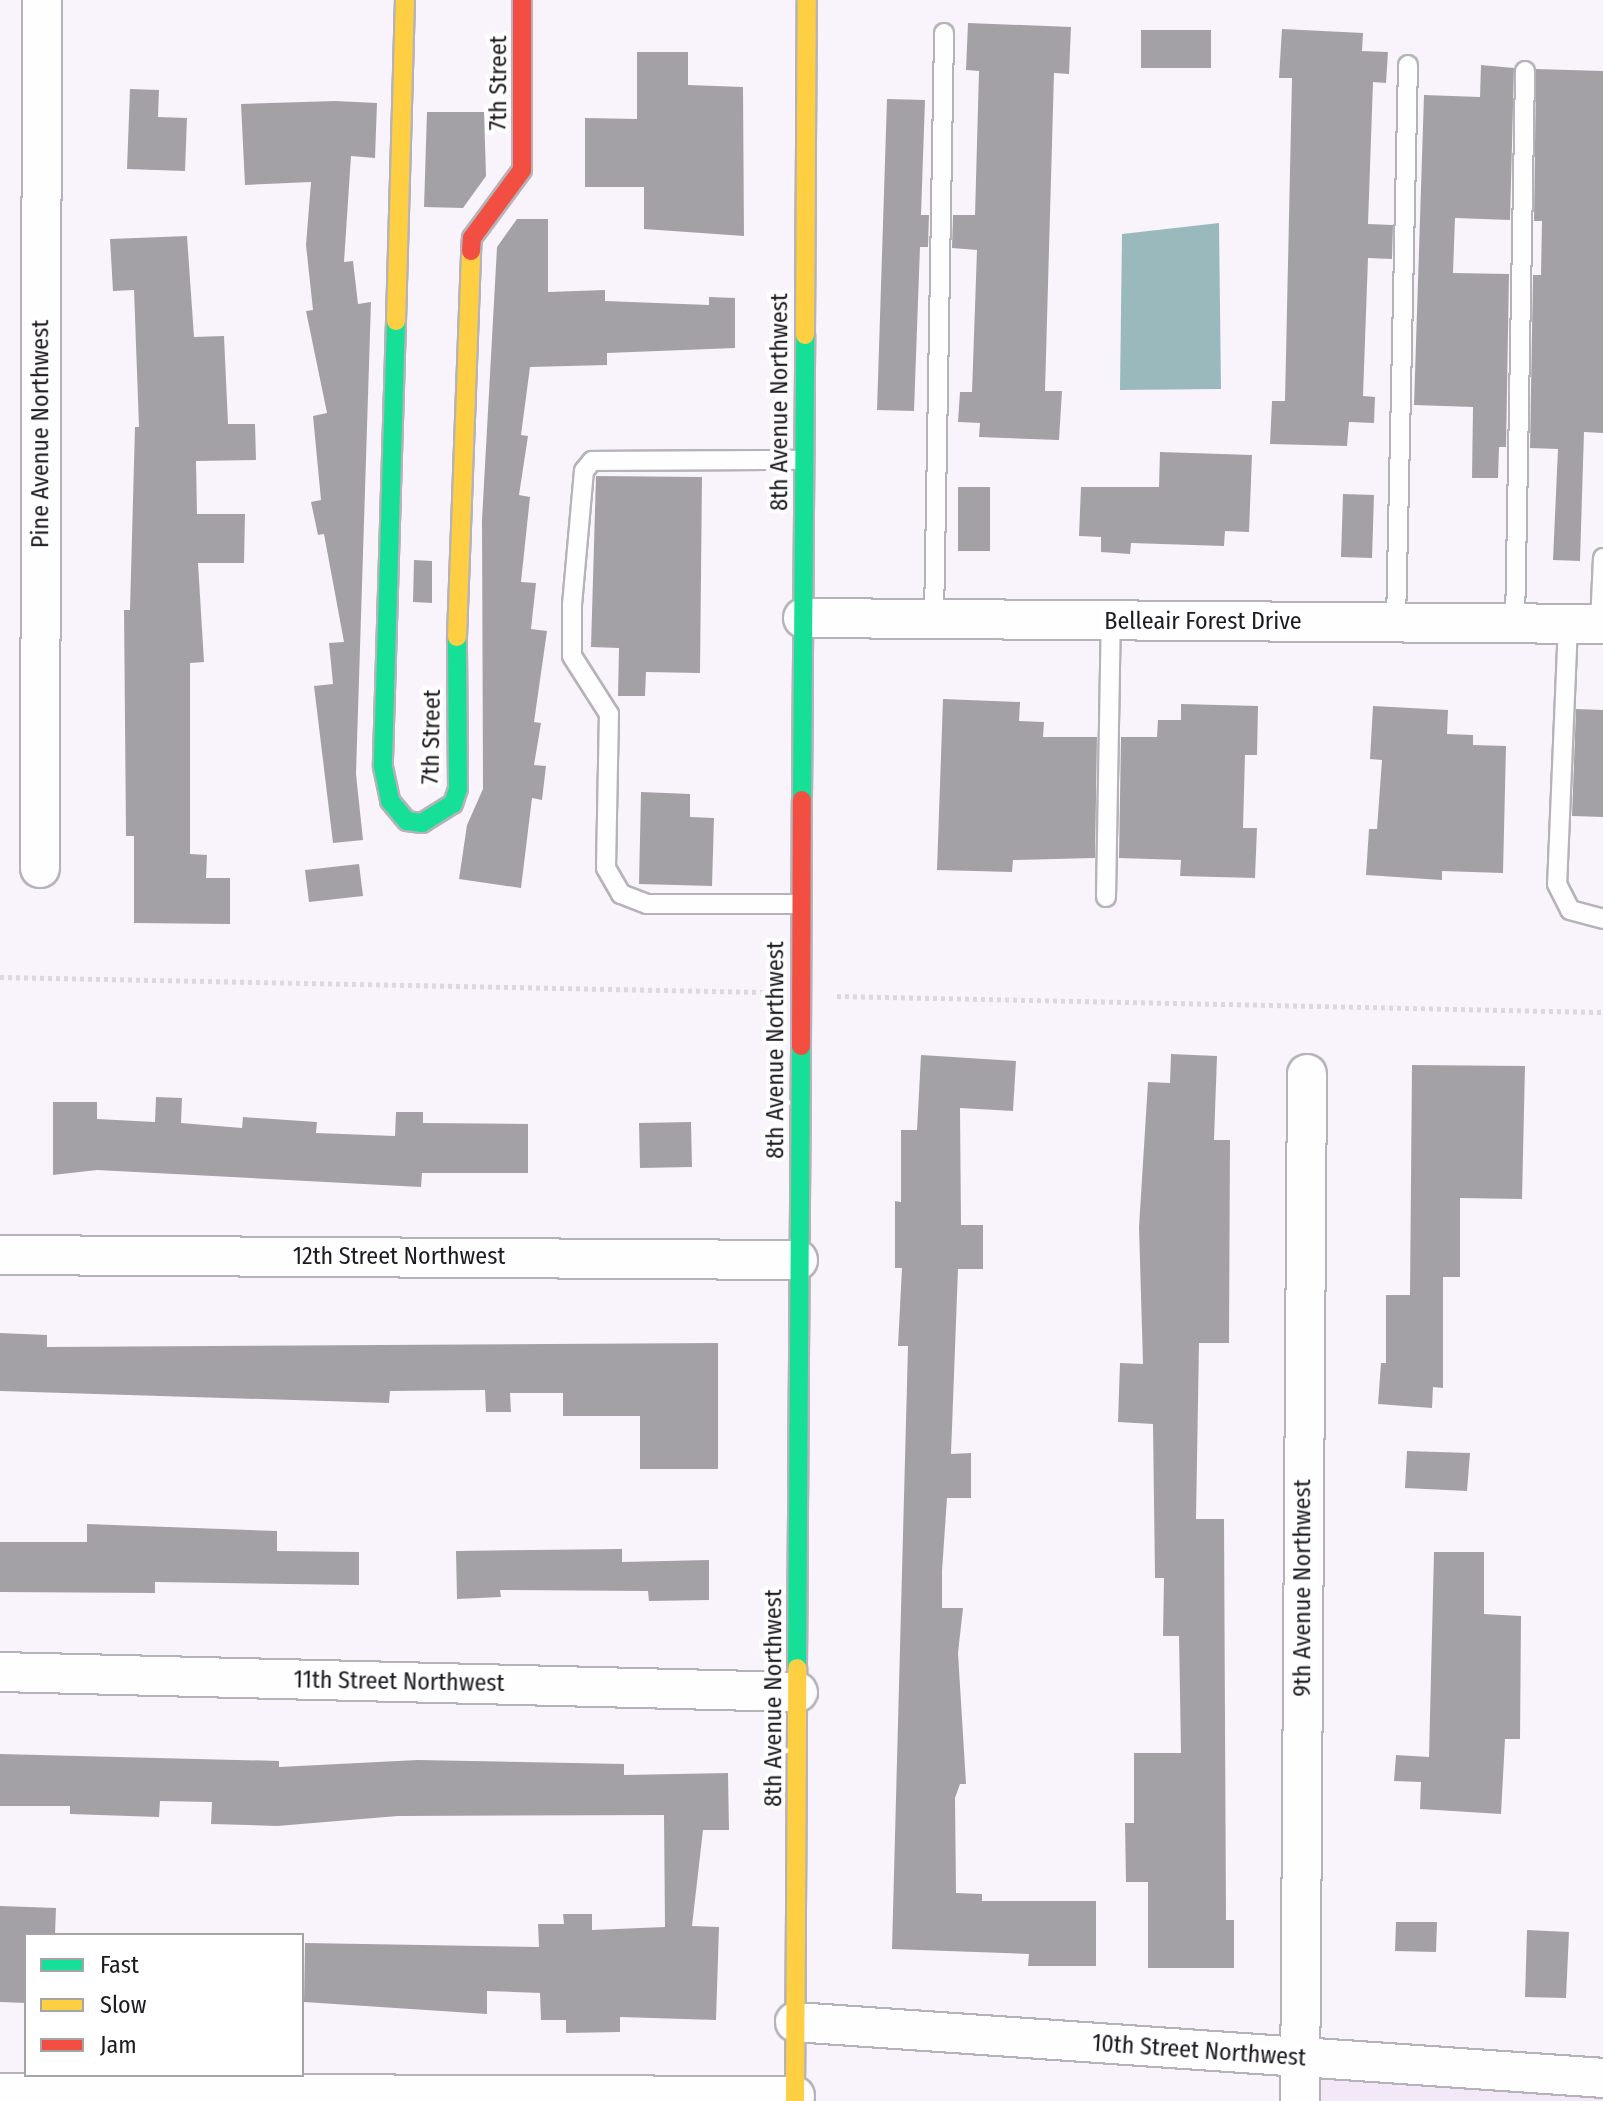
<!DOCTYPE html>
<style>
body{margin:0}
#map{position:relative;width:1603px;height:2101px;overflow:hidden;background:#f9f4fc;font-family:"Fira Sans Condensed",sans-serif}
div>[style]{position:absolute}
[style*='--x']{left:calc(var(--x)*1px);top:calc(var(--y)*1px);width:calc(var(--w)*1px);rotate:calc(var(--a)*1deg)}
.built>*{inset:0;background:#f2e8f7}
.water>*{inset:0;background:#9ab9bc}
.building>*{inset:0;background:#a4a1a6}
.path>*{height:5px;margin-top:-2.5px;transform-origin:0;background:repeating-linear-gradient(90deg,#dad9dc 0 4px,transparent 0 8px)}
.roads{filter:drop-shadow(2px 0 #b6b3b8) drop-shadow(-2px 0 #b6b3b8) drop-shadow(0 2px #b6b3b8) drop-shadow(0 -2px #b6b3b8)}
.lane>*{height:18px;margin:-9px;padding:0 9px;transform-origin:9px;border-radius:9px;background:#fefdff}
.street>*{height:38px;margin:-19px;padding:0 19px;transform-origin:19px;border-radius:19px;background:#fefdff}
.fast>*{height:18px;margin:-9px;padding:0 9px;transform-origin:9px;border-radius:9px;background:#16e098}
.slow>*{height:18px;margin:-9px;padding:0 9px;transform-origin:9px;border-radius:9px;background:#ffcf43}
.jam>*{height:18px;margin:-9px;padding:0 9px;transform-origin:9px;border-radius:9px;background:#f24e42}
span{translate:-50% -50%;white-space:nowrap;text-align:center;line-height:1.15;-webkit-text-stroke:8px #fff;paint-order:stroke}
.street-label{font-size:24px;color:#1e1b20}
.legend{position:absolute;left:24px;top:1933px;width:280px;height:144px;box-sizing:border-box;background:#fff;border:2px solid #a5a4a6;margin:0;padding:10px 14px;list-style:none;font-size:24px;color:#1e1b20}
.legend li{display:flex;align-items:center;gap:16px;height:40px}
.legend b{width:40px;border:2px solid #a5a4a6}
</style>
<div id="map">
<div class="built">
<i style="clip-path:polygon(1319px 2077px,1603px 2095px,1603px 2101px,1319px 2101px)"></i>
</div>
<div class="water">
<i style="clip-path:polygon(1219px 223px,1221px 389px,1120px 390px,1122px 234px)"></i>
</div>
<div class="building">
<i style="clip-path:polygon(968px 23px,1071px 27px,1069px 74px,1054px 73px,1045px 391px,1062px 391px,1059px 440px,979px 437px,980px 423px,958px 422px,960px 392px,972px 392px,977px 250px,952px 248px,953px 215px,975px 215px,979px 71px,966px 70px)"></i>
<i style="clip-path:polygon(1282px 29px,1363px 33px,1362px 51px,1388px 52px,1386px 83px,1373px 82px,1368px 224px,1393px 225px,1392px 259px,1368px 258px,1363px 396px,1375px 397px,1374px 423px,1349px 422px,1347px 446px,1270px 444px,1272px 401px,1285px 401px,1292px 78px,1279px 78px)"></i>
<i style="clip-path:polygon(1141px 30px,1211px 30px,1211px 68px,1141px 68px)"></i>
<i style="clip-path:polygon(637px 52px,688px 52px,688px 85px,743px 87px,744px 236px,644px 229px,644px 187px,585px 187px,585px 118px,637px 119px)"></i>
<i style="clip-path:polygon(1481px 65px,1514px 68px,1510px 220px,1455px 218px,1453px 273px,1509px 274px,1506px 447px,1499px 447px,1498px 478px,1472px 478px,1473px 407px,1414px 405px,1424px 95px,1480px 97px)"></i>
<i style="clip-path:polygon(1536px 69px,1603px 71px,1603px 433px,1584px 432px,1580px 561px,1553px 560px,1558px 449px,1530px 448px,1533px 275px,1541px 275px,1542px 221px,1534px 221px)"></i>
<i style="clip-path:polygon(130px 89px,159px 90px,158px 117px,187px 118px,185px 171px,127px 169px)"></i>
<i style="clip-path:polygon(887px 99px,925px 100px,921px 215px,929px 215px,928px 247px,920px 247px,914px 411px,877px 410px)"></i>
<i style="clip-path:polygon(335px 101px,377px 103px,375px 158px,351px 156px,344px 262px,353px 261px,358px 304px,371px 302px,356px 774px,363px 840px,333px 843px,314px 686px,333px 684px,329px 643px,344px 642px,324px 534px,318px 535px,311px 502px,321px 500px,313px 416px,327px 413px,306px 311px,313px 310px,306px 245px,311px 182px,245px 185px,241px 104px)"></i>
<i style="clip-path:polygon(427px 112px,484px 112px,486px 176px,463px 208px,424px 207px)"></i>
<i style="clip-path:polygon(517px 219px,548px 219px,548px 292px,605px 290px,605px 301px,709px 305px,709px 297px,735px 298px,735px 348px,607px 353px,607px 365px,530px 367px,521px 435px,528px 436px,519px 495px,530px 497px,521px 582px,536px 583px,531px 629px,547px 631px,534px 722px,541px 723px,534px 765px,546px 766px,542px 800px,532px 798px,521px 888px,459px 879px,467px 825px,483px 789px,482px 520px,497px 247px)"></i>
<i style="clip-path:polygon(187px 236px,194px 337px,224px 336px,228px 424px,255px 424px,256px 460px,196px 461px,197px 514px,245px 514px,244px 563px,198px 563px,204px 662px,190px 663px,190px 854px,207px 855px,206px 878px,230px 878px,230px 924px,134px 923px,134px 836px,126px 836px,124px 610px,130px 610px,135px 427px,139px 427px,134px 290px,113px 291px,110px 239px)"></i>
<i style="clip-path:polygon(1160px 452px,1252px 455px,1249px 532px,1225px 531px,1224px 546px,1131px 543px,1130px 554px,1101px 552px,1101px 537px,1079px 536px,1081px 487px,1159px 487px)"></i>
<i style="clip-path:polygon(596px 476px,702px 477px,700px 673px,646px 672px,645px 696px,618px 696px,619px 648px,591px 647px)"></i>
<i style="clip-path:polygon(958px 487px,990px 487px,990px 551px,958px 551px)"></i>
<i style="clip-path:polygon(1343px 494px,1374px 495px,1372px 558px,1341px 557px)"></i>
<i style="clip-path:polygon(414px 560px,432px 561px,432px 603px,413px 602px)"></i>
<i style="clip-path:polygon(943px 699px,1020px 702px,1019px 721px,1044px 722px,1043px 737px,1097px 737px,1095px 858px,1013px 860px,1012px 872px,937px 870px)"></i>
<i style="clip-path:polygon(1181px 704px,1258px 706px,1257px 755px,1245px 755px,1243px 828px,1257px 828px,1255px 878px,1180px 876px,1181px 860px,1119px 858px,1121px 737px,1157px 737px,1158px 720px,1181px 720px)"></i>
<i style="clip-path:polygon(1373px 706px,1448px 710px,1447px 734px,1473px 735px,1473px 745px,1506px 746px,1503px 873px,1442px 871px,1442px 880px,1366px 875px,1369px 829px,1377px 829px,1382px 760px,1370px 759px)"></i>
<i style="clip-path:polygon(1576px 709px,1603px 710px,1603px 817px,1572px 816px)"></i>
<i style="clip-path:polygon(641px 792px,690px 794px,690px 817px,714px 818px,712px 886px,639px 884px)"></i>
<i style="clip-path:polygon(359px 864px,363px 896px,309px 902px,305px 870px)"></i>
<i style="clip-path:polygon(1171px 1054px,1217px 1056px,1214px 1140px,1230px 1140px,1229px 1343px,1199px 1343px,1196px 1519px,1224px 1519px,1226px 1920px,1234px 1920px,1234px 1968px,1148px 1968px,1148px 1882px,1126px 1882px,1125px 1823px,1134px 1823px,1134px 1753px,1181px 1753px,1179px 1636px,1163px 1636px,1164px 1578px,1155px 1578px,1153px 1424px,1118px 1422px,1120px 1363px,1143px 1364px,1139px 1227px,1148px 1082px,1170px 1083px)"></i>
<i style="clip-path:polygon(921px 1055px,1016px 1061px,1013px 1111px,960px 1108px,961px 1225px,983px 1225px,983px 1269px,958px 1269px,951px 1454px,971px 1453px,971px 1498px,947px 1498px,942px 1571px,942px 1608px,963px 1608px,958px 1653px,966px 1784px,960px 1784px,955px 1798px,956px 1893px,982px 1894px,982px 1901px,1096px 1901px,1096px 1966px,1028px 1966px,1029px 1954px,892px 1949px,908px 1346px,898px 1346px,902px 1268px,895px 1268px,895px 1201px,901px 1202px,901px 1130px,917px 1130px)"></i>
<i style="clip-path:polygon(1412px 1065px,1525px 1066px,1522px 1199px,1460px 1198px,1460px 1277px,1443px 1277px,1443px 1388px,1433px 1387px,1432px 1408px,1378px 1404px,1381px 1363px,1386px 1363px,1386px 1295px,1410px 1295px)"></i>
<i style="clip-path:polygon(156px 1097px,182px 1098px,181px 1123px,242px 1128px,243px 1117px,317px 1122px,316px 1133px,395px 1136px,396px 1112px,423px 1112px,423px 1123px,528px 1124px,528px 1173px,422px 1173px,421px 1187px,97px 1170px,53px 1175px,53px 1102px,97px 1102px,97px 1119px,155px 1122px)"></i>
<i style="clip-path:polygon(691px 1122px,692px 1167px,640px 1168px,639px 1123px)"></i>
<i style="clip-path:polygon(0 1333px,47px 1335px,47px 1347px,718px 1343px,718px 1469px,640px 1469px,640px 1416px,563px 1416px,563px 1393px,510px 1393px,511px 1412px,486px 1412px,485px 1390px,390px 1391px,389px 1403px,0 1391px)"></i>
<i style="clip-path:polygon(1407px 1451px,1470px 1453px,1467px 1491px,1405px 1488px)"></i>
<i style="clip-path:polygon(87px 1524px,277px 1531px,277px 1551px,359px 1552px,359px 1585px,155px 1582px,155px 1593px,0 1592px,0 1542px,87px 1542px)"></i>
<i style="clip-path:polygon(622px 1549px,622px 1562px,709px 1560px,709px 1600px,649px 1601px,648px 1591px,500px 1590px,501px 1597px,457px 1599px,456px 1551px)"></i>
<i style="clip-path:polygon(1434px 1552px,1484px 1552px,1484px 1614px,1521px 1616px,1520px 1739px,1505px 1739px,1501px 1814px,1420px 1809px,1421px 1782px,1394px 1781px,1396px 1755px,1429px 1757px)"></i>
<i style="clip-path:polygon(0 1754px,279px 1761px,279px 1767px,418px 1760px,624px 1764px,624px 1775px,728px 1773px,729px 1830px,703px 1830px,692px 1926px,719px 1927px,716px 2020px,620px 2017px,620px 2032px,566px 2033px,566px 2020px,541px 2020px,540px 1993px,487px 1991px,487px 2014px,304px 2002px,305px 1943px,539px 1947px,538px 1924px,564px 1924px,563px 1914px,592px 1914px,592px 1930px,665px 1927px,664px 1815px,398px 1816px,277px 1826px,211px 1824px,212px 1802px,160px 1801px,159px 1817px,70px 1814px,70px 1806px,0 1806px)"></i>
<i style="clip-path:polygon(0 1906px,56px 1908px,55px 1935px,26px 1935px,26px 2003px,0 2002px)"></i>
<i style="clip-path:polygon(1396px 1922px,1437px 1922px,1436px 1952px,1395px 1951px)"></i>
<i style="clip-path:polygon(1527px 1930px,1569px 1932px,1566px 1998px,1525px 1997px)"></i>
</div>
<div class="path">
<i style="--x:0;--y:977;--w:763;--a:1.13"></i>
<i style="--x:837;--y:996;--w:766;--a:1.2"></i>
</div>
<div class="roads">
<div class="lane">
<i style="--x:934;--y:619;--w:586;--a:-89.02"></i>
<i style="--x:1396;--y:623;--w:558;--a:-88.77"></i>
<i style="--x:1515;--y:624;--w:553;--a:-88.96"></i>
<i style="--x:1568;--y:624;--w:260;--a:92.4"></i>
<i style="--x:1557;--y:884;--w:29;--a:63"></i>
<i style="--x:1570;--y:910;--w:34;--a:15"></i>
<i style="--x:1600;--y:624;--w:66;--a:-87.4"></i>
<i style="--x:1106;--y:897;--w:276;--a:-89"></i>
<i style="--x:800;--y:904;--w:153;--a:180"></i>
<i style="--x:647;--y:904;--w:28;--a:-159"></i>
<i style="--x:621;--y:894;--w:30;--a:-120"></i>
<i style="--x:606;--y:868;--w:154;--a:-88.9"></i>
<i style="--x:609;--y:714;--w:69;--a:-122.5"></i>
<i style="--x:572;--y:656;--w:51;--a:-90"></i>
<i style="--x:572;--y:605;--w:135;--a:-84.9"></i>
<i style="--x:584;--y:471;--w:13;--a:-51"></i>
<i style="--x:592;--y:461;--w:212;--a:-0.3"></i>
</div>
<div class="street">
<i style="--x:803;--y:618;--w:800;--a:0.43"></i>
<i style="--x:40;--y:868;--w:868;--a:-89.87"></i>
<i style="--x:0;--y:1255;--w:798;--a:0.36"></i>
<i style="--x:0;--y:1672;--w:798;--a:1.44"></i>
<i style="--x:795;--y:2022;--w:810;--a:3.96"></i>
<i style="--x:0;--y:2093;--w:795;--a:0.22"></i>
<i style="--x:1300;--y:2101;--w:1027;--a:-89.61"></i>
</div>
<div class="fast">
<i style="--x:396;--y:321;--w:446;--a:91.7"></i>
<i style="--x:383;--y:767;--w:35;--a:78"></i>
<i style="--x:390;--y:801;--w:26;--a:50"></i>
<i style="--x:407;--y:821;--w:15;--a:8"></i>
<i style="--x:422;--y:823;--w:36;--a:-32"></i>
<i style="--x:453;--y:804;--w:16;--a:-72"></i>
<i style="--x:458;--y:789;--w:152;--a:-90.4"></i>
<i style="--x:802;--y:800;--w:465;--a:-89.6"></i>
<i style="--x:797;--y:1668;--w:622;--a:-89.63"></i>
</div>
<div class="slow">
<i style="--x:396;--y:321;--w:321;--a:-88.4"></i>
<i style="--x:805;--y:335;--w:335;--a:-89.7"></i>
<i style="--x:457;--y:637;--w:386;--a:-87.9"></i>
<i style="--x:795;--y:2101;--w:433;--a:-89.7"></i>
</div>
<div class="jam">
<i style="--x:471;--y:251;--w:13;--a:-86"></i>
<i style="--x:472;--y:238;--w:84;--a:-53.7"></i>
<i style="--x:522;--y:170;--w:170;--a:-90"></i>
<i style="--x:801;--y:1046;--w:246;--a:-89.8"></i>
</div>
</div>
<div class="street-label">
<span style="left:499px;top:83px;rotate:-90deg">7th Street</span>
<span style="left:780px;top:402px;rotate:-90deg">8th Avenue Northwest</span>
<span style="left:41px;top:434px;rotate:-90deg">Pine Avenue Northwest</span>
<span style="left:1203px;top:622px">Belleair Forest Drive</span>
<span style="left:432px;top:737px;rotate:-89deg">7th Street</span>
<span style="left:776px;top:1050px;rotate:-90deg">8th Avenue Northwest</span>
<span style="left:399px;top:1257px">12th Street Northwest</span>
<span style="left:1303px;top:1588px;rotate:-90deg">9th Avenue Northwest</span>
<span style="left:399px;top:1682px;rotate:1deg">11th Street Northwest</span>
<span style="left:774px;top:1698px;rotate:-90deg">8th Avenue Northwest</span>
<span style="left:1199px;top:2051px;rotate:4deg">10th Street Northwest</span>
</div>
<ul class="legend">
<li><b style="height:10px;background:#16e098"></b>Fast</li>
<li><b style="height:10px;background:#ffcf43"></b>Slow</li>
<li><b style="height:10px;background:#f24e42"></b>Jam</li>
</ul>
</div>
